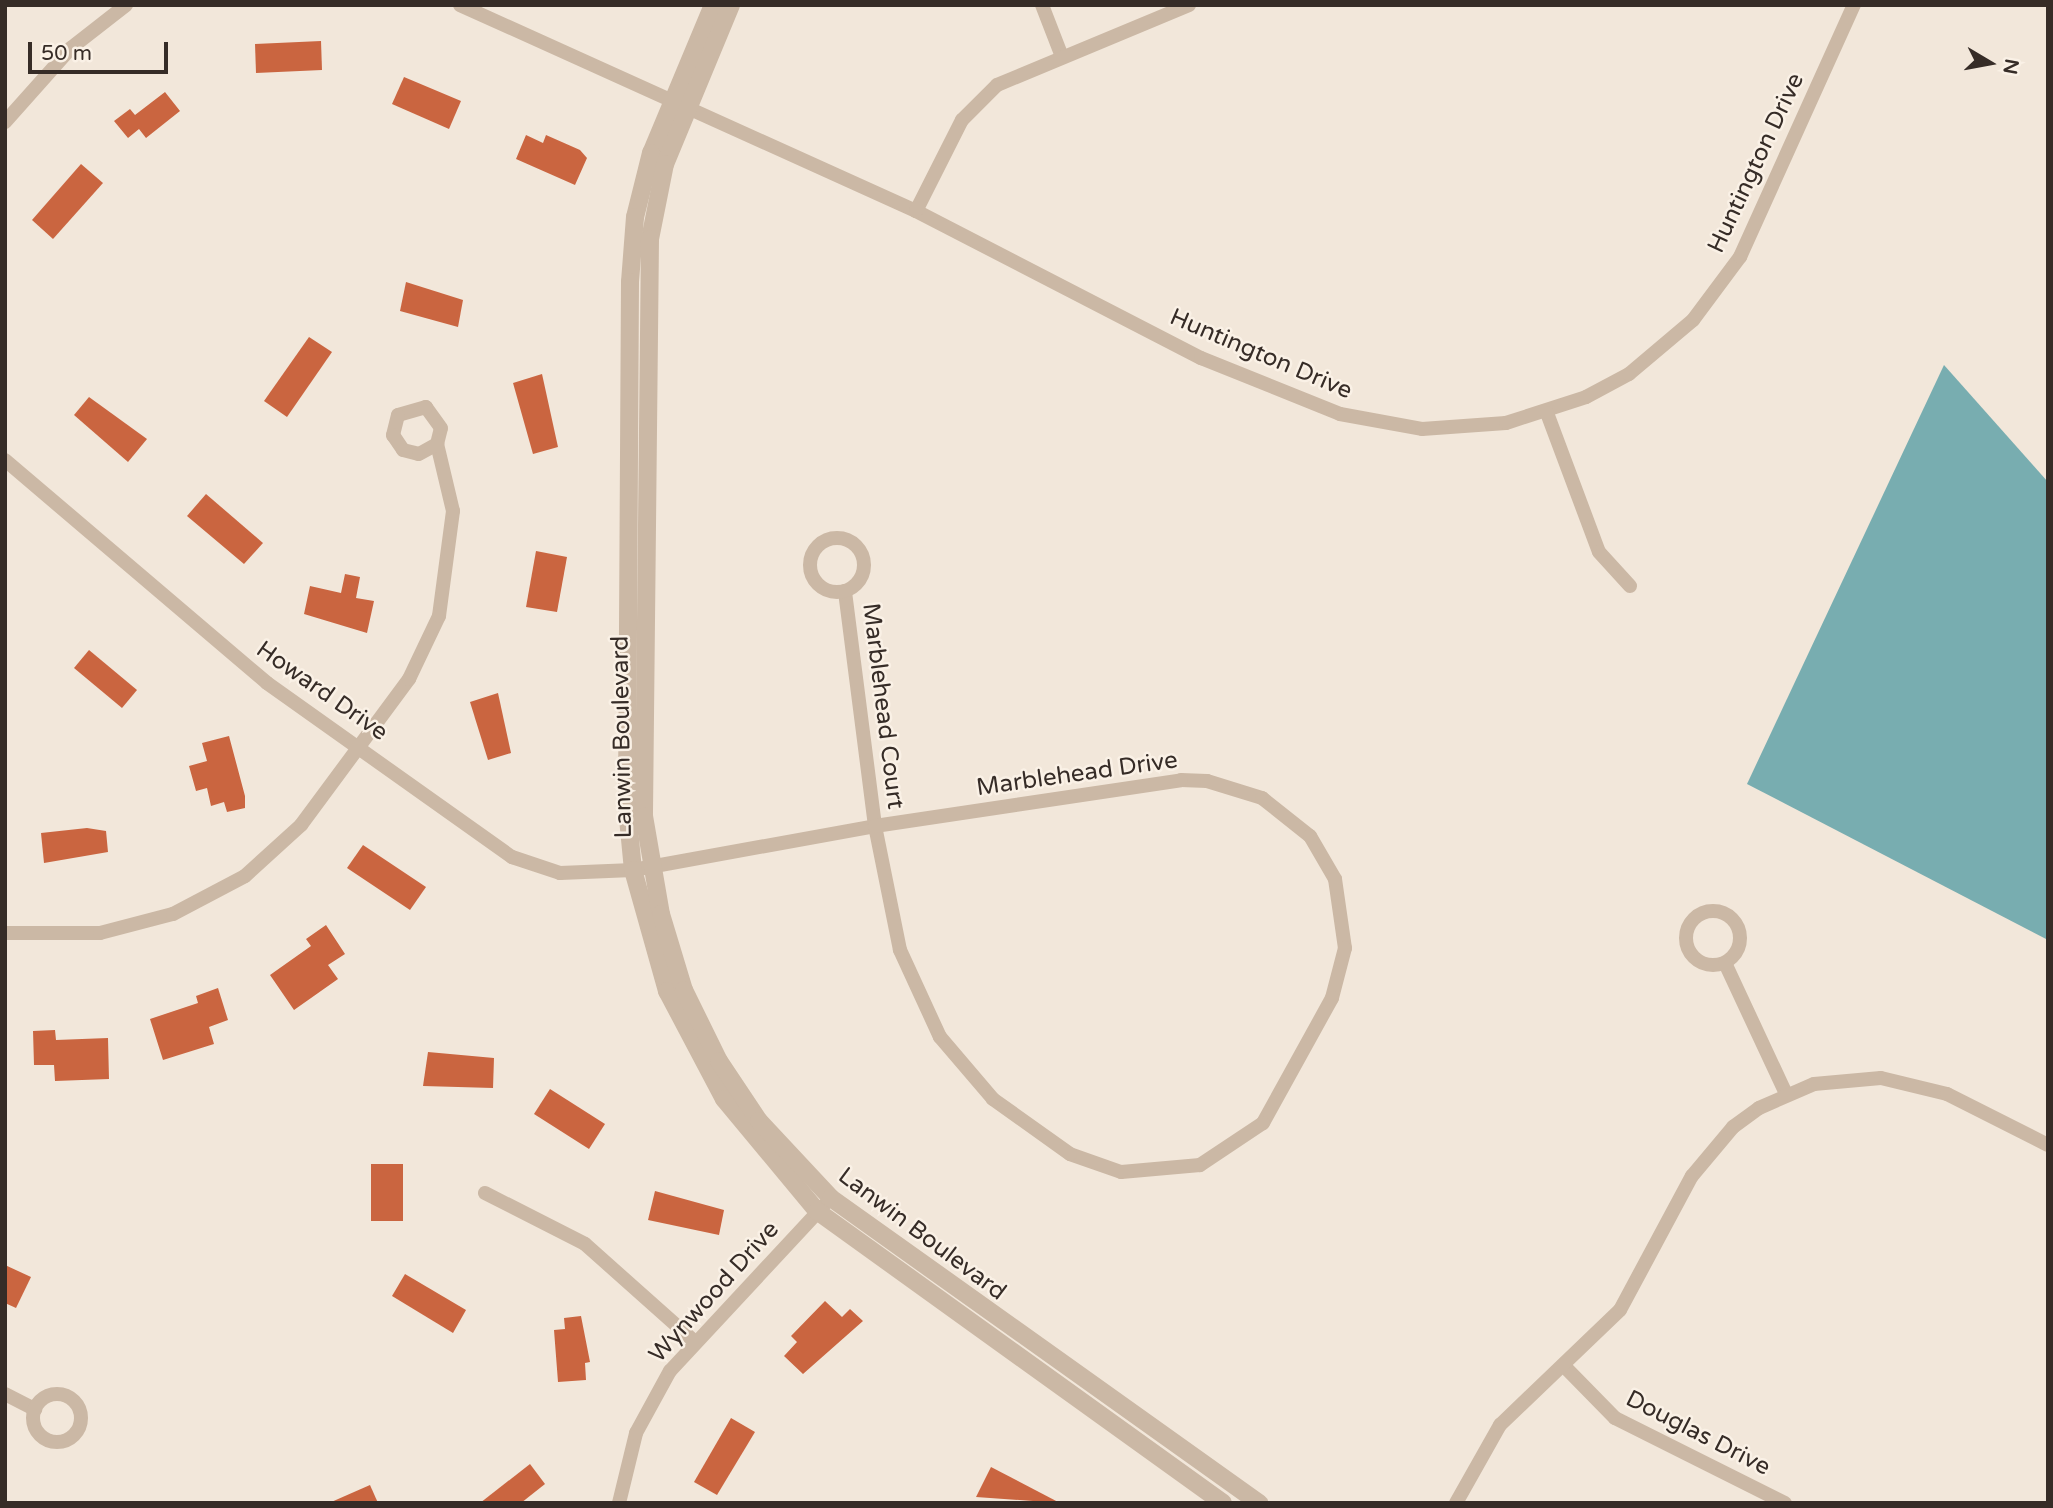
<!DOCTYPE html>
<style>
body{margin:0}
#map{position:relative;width:2053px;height:1508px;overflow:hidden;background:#f2e7da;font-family:"Varela Round",sans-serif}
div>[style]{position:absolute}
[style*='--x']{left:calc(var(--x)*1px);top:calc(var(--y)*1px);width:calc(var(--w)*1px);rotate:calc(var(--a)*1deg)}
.water>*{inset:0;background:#78adb0}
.building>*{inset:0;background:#ca6540}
.minor>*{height:14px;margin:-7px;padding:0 7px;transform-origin:7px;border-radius:7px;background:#cbb8a5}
.minor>.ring{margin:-7px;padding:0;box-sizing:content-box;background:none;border:14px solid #cbb8a5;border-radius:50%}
.tertiary>*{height:18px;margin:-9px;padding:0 9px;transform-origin:9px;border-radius:9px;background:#cbb8a5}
span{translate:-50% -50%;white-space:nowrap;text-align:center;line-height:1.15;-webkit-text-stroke:5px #faf1e6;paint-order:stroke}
.street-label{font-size:24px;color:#362c27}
.frame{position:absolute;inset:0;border:7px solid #362c27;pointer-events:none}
.north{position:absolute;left:1955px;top:28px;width:70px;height:70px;-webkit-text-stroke:5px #faf1e6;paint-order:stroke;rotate:100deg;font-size:19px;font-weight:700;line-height:28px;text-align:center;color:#362c27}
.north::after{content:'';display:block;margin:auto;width:24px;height:32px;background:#362c27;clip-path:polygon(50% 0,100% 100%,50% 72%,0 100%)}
.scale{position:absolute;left:28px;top:42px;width:140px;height:32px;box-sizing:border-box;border:4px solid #362c27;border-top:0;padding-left:9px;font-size:21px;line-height:24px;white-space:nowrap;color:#362c27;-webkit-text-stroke:5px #faf1e6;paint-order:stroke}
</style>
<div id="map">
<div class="water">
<i style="clip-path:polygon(1944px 365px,2048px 482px,2048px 940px,1747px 784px)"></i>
</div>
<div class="building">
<i style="clip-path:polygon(321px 41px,322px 70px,256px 73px,255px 44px)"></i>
<i style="clip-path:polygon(404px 77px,461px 101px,449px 129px,392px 104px)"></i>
<i style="clip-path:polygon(165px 92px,180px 111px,146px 138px,139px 129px,128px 138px,114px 121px,130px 109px,135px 115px)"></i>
<i style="clip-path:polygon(526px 135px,543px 143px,546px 135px,580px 150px,587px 158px,575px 185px,516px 159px)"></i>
<i style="clip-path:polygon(81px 164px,103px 183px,53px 239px,32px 220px)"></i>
<i style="clip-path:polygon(406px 282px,463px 300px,458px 327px,400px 311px)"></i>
<i style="clip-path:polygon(309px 337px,332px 352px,287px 417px,264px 401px)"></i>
<i style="clip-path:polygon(542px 374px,558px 447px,533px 454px,513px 383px)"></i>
<i style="clip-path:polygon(89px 397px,147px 439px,128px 462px,74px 415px)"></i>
<i style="clip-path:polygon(206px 494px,263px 543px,244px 564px,187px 516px)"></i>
<i style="clip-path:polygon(536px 551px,567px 557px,557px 612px,526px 607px)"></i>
<i style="clip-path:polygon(345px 574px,360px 577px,356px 598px,374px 601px,367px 633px,304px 614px,310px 586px,341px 593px)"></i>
<i style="clip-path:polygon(89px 650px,137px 690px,122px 708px,74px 668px)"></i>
<i style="clip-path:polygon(498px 693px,511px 753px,488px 760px,470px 702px)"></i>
<i style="clip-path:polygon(229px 736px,245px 796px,245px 808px,227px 812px,224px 802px,211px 806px,207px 788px,196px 791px,189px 766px,207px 761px,202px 743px)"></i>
<i style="clip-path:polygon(87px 828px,106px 831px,108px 852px,44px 863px,41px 833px)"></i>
<i style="clip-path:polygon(363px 845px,426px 887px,410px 910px,347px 868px)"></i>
<i style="clip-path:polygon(326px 925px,345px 954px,328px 965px,338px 979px,294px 1010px,270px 975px,311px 946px,306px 939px)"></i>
<i style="clip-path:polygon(218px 988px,228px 1020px,209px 1027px,214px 1044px,163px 1060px,150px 1019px,198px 1003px,196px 996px)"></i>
<i style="clip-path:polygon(55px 1030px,56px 1040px,108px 1038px,109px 1079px,55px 1081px,54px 1065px,34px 1065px,33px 1031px)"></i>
<i style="clip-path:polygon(428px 1052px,494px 1058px,493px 1088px,423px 1086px)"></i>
<i style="clip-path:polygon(550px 1089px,605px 1124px,589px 1149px,534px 1114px)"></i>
<i style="clip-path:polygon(371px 1164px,403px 1164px,403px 1221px,371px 1221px)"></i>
<i style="clip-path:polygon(655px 1191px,724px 1210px,719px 1235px,648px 1220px)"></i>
<i style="clip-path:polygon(5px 1265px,31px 1277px,16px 1308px,5px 1303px)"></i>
<i style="clip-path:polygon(405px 1274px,466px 1310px,453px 1333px,392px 1296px)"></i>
<i style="clip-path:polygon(825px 1301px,842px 1317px,850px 1309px,863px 1321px,803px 1374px,784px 1356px,797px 1342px,791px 1336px)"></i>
<i style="clip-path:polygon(581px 1316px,590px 1362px,585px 1363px,586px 1380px,558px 1382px,554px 1330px,565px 1329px,564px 1318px)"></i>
<i style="clip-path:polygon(731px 1418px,755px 1432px,717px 1495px,694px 1482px)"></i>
<i style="clip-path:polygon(530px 1464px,545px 1484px,521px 1503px,480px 1503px)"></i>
<i style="clip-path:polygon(991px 1467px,1060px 1503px,976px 1497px)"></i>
<i style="clip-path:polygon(370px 1485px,378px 1503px,329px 1503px)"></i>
</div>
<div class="minor">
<i style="--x:460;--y:5;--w:500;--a:24.31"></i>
<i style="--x:916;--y:211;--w:321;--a:27.3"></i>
<i style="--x:1201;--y:358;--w:150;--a:21.9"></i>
<i style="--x:1340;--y:414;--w:83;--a:10.4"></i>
<i style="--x:1422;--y:429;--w:84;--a:-4.1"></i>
<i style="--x:1506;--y:423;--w:84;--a:-18"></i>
<i style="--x:1586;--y:397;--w:49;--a:-28.1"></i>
<i style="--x:1629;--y:374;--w:84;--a:-40.2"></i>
<i style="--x:1693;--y:320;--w:79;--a:-53.3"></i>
<i style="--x:1740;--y:257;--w:277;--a:-65.7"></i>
<i style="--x:1042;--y:5;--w:53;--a:68.8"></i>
<i style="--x:5;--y:122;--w:99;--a:-48.3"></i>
<i style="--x:71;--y:48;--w:70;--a:-38"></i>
<i style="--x:916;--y:211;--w:102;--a:-63.2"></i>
<i style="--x:962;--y:120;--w:49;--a:-45"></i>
<i style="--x:997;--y:85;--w:208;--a:-22.6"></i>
<i style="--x:1547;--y:413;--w:148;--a:69.5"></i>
<i style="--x:1599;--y:552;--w:46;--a:47.6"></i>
<i style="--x:5;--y:460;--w:344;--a:40.4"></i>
<i style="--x:267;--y:683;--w:301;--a:35.4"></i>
<i style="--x:512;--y:857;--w:51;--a:18.4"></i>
<i style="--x:560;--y:873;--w:73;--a:-2.4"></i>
<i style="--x:633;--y:870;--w:246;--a:-10.3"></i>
<i style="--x:875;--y:826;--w:237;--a:-97.3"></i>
<i class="ring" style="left:810px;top:538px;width:40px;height:40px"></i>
<i style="--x:1181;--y:780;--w:26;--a:2"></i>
<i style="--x:1207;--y:781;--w:58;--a:17.2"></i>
<i style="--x:1262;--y:798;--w:61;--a:38.4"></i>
<i style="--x:1310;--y:836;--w:50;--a:59.8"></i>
<i style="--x:1335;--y:879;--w:70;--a:81.8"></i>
<i style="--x:1345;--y:948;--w:52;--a:104.6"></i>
<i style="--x:1332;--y:998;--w:143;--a:118.9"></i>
<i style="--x:1263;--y:1123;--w:76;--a:146.3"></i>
<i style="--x:1200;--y:1165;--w:79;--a:174.9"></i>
<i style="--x:1121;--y:1172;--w:54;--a:-160.6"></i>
<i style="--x:1070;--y:1154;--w:95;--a:-144.5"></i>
<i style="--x:993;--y:1099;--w:82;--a:-130.5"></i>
<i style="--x:940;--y:1037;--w:96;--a:-114.7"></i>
<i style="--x:900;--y:950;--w:126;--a:-101.4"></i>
<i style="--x:875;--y:826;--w:309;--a:-8.5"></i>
<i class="ring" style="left:1686px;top:911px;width:40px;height:40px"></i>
<i style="--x:5;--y:933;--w:95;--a:0"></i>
<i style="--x:100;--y:933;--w:75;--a:-14.6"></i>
<i style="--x:173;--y:914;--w:81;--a:-27.8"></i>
<i style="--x:245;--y:876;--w:76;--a:-42.3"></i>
<i style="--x:301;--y:825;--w:182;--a:-53.5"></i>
<i style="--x:409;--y:679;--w:70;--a:-64.5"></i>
<i style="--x:439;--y:616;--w:106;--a:-82.4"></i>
<i style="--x:453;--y:511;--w:69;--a:-103.4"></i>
<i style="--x:437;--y:444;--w:16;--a:-76"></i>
<i style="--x:441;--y:428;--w:26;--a:-126"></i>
<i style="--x:426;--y:407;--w:29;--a:164"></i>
<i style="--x:398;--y:415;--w:21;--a:104"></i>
<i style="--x:393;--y:435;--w:18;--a:56"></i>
<i style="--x:403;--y:450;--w:16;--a:14"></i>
<i style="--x:419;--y:454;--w:21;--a:-29"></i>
<i style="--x:1725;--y:963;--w:145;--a:65"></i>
<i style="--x:485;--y:1193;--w:112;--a:27"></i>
<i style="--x:585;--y:1244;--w:147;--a:41.7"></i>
<i style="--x:1566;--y:1368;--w:70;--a:45.6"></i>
<i style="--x:1615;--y:1418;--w:190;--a:26.6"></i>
<i style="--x:5;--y:1394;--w:34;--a:27"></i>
<i class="ring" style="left:33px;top:1394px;width:34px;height:34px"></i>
<i style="--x:619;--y:1503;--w:72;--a:-76.3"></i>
<i style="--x:636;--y:1433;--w:71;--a:-61.3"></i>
<i style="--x:670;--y:1371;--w:226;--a:-47.1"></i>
<i style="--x:1456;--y:1503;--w:90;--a:-60.6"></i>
<i style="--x:1500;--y:1425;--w:166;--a:-43.8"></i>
<i style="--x:1620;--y:1310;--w:152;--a:-61.8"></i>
<i style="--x:1692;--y:1176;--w:64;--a:-50.1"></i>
<i style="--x:1733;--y:1127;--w:32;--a:-36"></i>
<i style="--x:1759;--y:1108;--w:60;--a:-23.6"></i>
<i style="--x:1814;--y:1084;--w:67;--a:-5.1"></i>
<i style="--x:1881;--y:1078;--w:68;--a:13.6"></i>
<i style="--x:1947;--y:1094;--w:113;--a:26.8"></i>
</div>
<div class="tertiary">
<i style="--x:713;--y:5;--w:160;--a:112.7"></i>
<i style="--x:651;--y:153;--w:66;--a:104"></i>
<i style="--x:635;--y:217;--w:65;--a:94.4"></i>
<i style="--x:630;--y:282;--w:526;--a:90.33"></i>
<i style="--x:627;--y:808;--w:62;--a:84.5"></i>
<i style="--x:633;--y:870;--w:126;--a:74.3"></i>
<i style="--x:667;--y:991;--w:122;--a:62.2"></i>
<i style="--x:724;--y:1099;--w:146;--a:50.3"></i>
<i style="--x:817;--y:1211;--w:500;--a:35.72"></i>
<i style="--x:731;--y:5;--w:172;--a:112.5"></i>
<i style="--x:665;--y:164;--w:76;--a:101.3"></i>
<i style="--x:650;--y:239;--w:577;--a:90.6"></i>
<i style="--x:644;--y:816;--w:99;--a:80.2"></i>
<i style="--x:661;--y:914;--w:79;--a:73.2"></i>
<i style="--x:684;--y:990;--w:79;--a:63.8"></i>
<i style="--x:719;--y:1061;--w:72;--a:56.3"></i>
<i style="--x:759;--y:1121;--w:105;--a:46.9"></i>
<i style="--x:831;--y:1198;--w:526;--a:35.47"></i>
</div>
<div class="street-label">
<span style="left:1756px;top:163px;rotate:-65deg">Huntington Drive</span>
<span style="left:1261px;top:354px;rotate:23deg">Huntington Drive</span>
<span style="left:322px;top:691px;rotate:35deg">Howard Drive</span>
<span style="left:883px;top:706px;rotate:83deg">Marblehead Court</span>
<span style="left:622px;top:737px;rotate:-91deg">Lanwin Boulevard</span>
<span style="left:1077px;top:774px;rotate:-8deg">Marblehead Drive</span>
<span style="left:922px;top:1234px;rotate:37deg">Lanwin Boulevard</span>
<span style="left:714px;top:1292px;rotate:-48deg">Wynwood Drive</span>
<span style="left:1698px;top:1433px;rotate:27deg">Douglas Drive</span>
</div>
<div class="frame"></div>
<div class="north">N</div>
<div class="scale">50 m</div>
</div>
